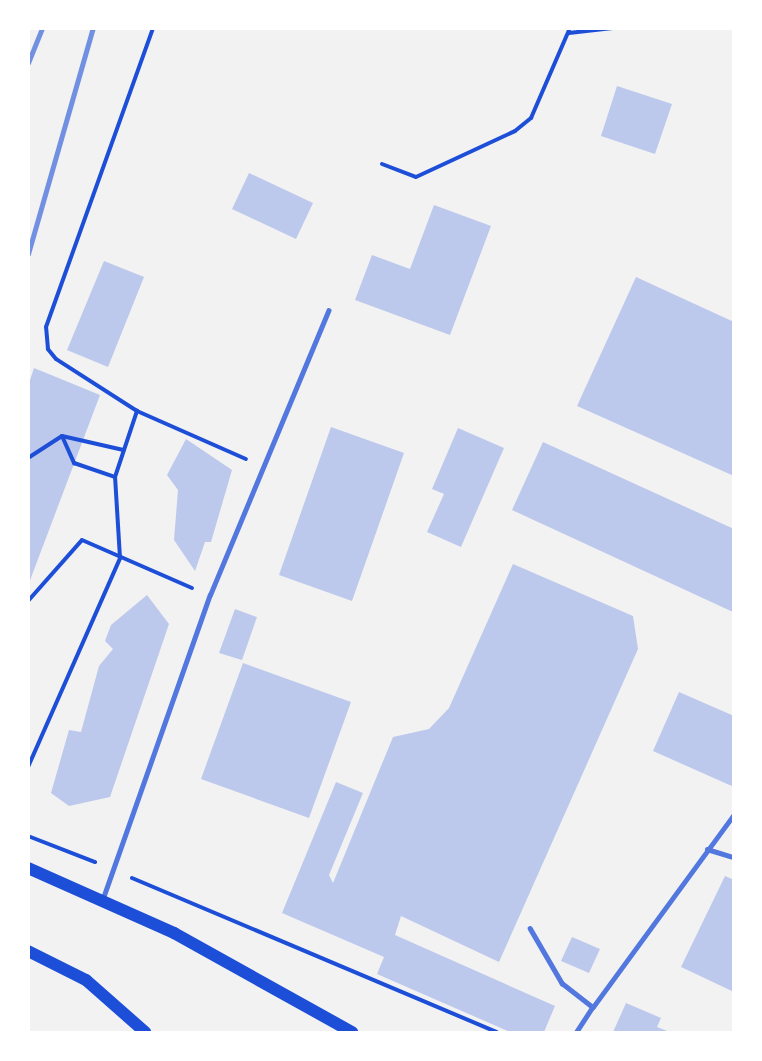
<!DOCTYPE html>
<style>
body{margin:0}
#map{position:relative;width:762px;height:1061px;overflow:hidden;background:#f2f2f2;font-family:Raleway,sans-serif}
div>[style]{position:absolute}
[style*='--x']{left:calc(var(--x)*1px);top:calc(var(--y)*1px);width:calc(var(--w)*1px);rotate:calc(var(--a)*1deg)}
.building>*{inset:0;background:#bdc9ec}
.path>*{height:4px;margin:-2px;padding:0 2px;transform-origin:2px;border-radius:2px;background:#1d4ed8}
.service>*{height:4.5px;margin:-2.25px;padding:0 2.25px;transform-origin:2.25px;border-radius:2.25px;background:#5277de}
.secondary>*{height:12px;margin:-6px;padding:0 6px;transform-origin:6px;border-radius:6px;background:#1d4ed8}
.rail>*{height:4.5px;margin:-2.25px;padding:0 2.25px;transform-origin:2.25px;border-radius:2.25px;background:#7290e2}
span{translate:-50% -50%;white-space:nowrap;text-align:center;line-height:1.15;-webkit-text-stroke:4.5px #fff;paint-order:stroke}
.frame{position:absolute;inset:0;border:30px solid #fff;pointer-events:none}
</style>
<div id="map">
<div class="building">
<i style="clip-path:polygon(617px 86px,672px 104px,655px 154px,601px 136px)"></i>
<i style="clip-path:polygon(249px 173px,313px 203px,296px 239px,232px 209px)"></i>
<i style="clip-path:polygon(434px 205px,491px 226px,450px 335px,355px 300px,372px 255px,410px 269px)"></i>
<i style="clip-path:polygon(104px 261px,144px 277px,108px 367px,67px 350px)"></i>
<i style="clip-path:polygon(636px 277px,734px 322px,734px 476px,577px 406px)"></i>
<i style="clip-path:polygon(34px 368px,100px 395px,29px 583px,28px 386px)"></i>
<i style="clip-path:polygon(331px 427px,404px 453px,352px 601px,279px 575px)"></i>
<i style="clip-path:polygon(458px 428px,504px 448px,461px 547px,427px 532px,444px 494px,432px 489px)"></i>
<i style="clip-path:polygon(186px 439px,232px 470px,211px 542px,205px 542px,195px 571px,174px 540px,178px 490px,167px 475px)"></i>
<i style="clip-path:polygon(543px 442px,734px 529px,733px 612px,512px 510px)"></i>
<i style="clip-path:polygon(513px 564px,633px 616px,638px 649px,499px 962px,401px 916px,395px 935px,555px 1006px,544px 1032px,510px 1032px,377px 974px,384px 957px,282px 913px,336px 782px,363px 793px,329px 875px,333px 883px,393px 737px,429px 729px,449px 708px)"></i>
<i style="clip-path:polygon(147px 595px,169px 624px,110px 797px,69px 806px,51px 793px,69px 730px,81px 732px,99px 666px,113px 649px,105px 641px,111px 625px)"></i>
<i style="clip-path:polygon(235px 609px,257px 617px,242px 660px,219px 653px)"></i>
<i style="clip-path:polygon(243px 663px,351px 702px,309px 818px,201px 779px)"></i>
<i style="clip-path:polygon(679px 692px,734px 716px,734px 787px,653px 751px)"></i>
<i style="clip-path:polygon(725px 876px,734px 880px,734px 992px,681px 967px)"></i>
<i style="clip-path:polygon(572px 937px,600px 949px,589px 973px,561px 961px)"></i>
<i style="clip-path:polygon(626px 1003px,661px 1018px,657px 1027px,670px 1032px,613px 1032px)"></i>
</div>
<div class="path">
<i style="--x:569;--y:33;--w:44;--a:-6.5"></i>
<i style="--x:382;--y:164;--w:36;--a:21"></i>
<i style="--x:416;--y:177;--w:109;--a:-24.9"></i>
<i style="--x:515;--y:131;--w:21;--a:-39"></i>
<i style="--x:531;--y:118;--w:98;--a:-66.6"></i>
<i style="--x:137;--y:411;--w:119;--a:23.8"></i>
<i style="--x:62;--y:436;--w:30;--a:66"></i>
<i style="--x:74;--y:463;--w:43;--a:18.9"></i>
<i style="--x:28;--y:458;--w:40;--a:-32.9"></i>
<i style="--x:62;--y:436;--w:63;--a:12.9"></i>
<i style="--x:28;--y:601;--w:81;--a:-48.5"></i>
<i style="--x:82;--y:540;--w:120;--a:23.6"></i>
<i style="--x:28;--y:767;--w:228;--a:-66.2"></i>
<i style="--x:120;--y:558;--w:81;--a:-93.5"></i>
<i style="--x:115;--y:477;--w:70;--a:-71.6"></i>
<i style="--x:137;--y:411;--w:96;--a:-147.3"></i>
<i style="--x:56;--y:359;--w:13;--a:-129"></i>
<i style="--x:48;--y:349;--w:22;--a:-95"></i>
<i style="--x:46;--y:327;--w:318;--a:-70.3"></i>
<i style="--x:28;--y:836;--w:72;--a:21.2"></i>
<i style="--x:132;--y:878;--w:396;--a:22.9"></i>
</div>
<div class="service">
<i style="--x:707;--y:849;--w:28;--a:17"></i>
<i style="--x:103;--y:898;--w:321;--a:-70.6"></i>
<i style="--x:210;--y:595;--w:308;--a:-67.4"></i>
<i style="--x:530;--y:928;--w:64;--a:59.8"></i>
<i style="--x:562;--y:983;--w:39;--a:38"></i>
<i style="--x:593;--y:1007;--w:30;--a:123"></i>
<i style="--x:593;--y:1007;--w:239;--a:-53.8"></i>
</div>
<div class="secondary">
<i style="--x:28;--y:868;--w:160;--a:24"></i>
<i style="--x:174;--y:933;--w:204;--a:29.1"></i>
<i style="--x:28;--y:951;--w:65;--a:26.6"></i>
<i style="--x:86;--y:980;--w:79;--a:41.4"></i>
</div>
<div class="rail">
<i style="--x:28;--y:63;--w:38;--a:-68"></i>
<i style="--x:28;--y:254;--w:235;--a:-74"></i>
</div>
<div class="frame"></div>
</div>
